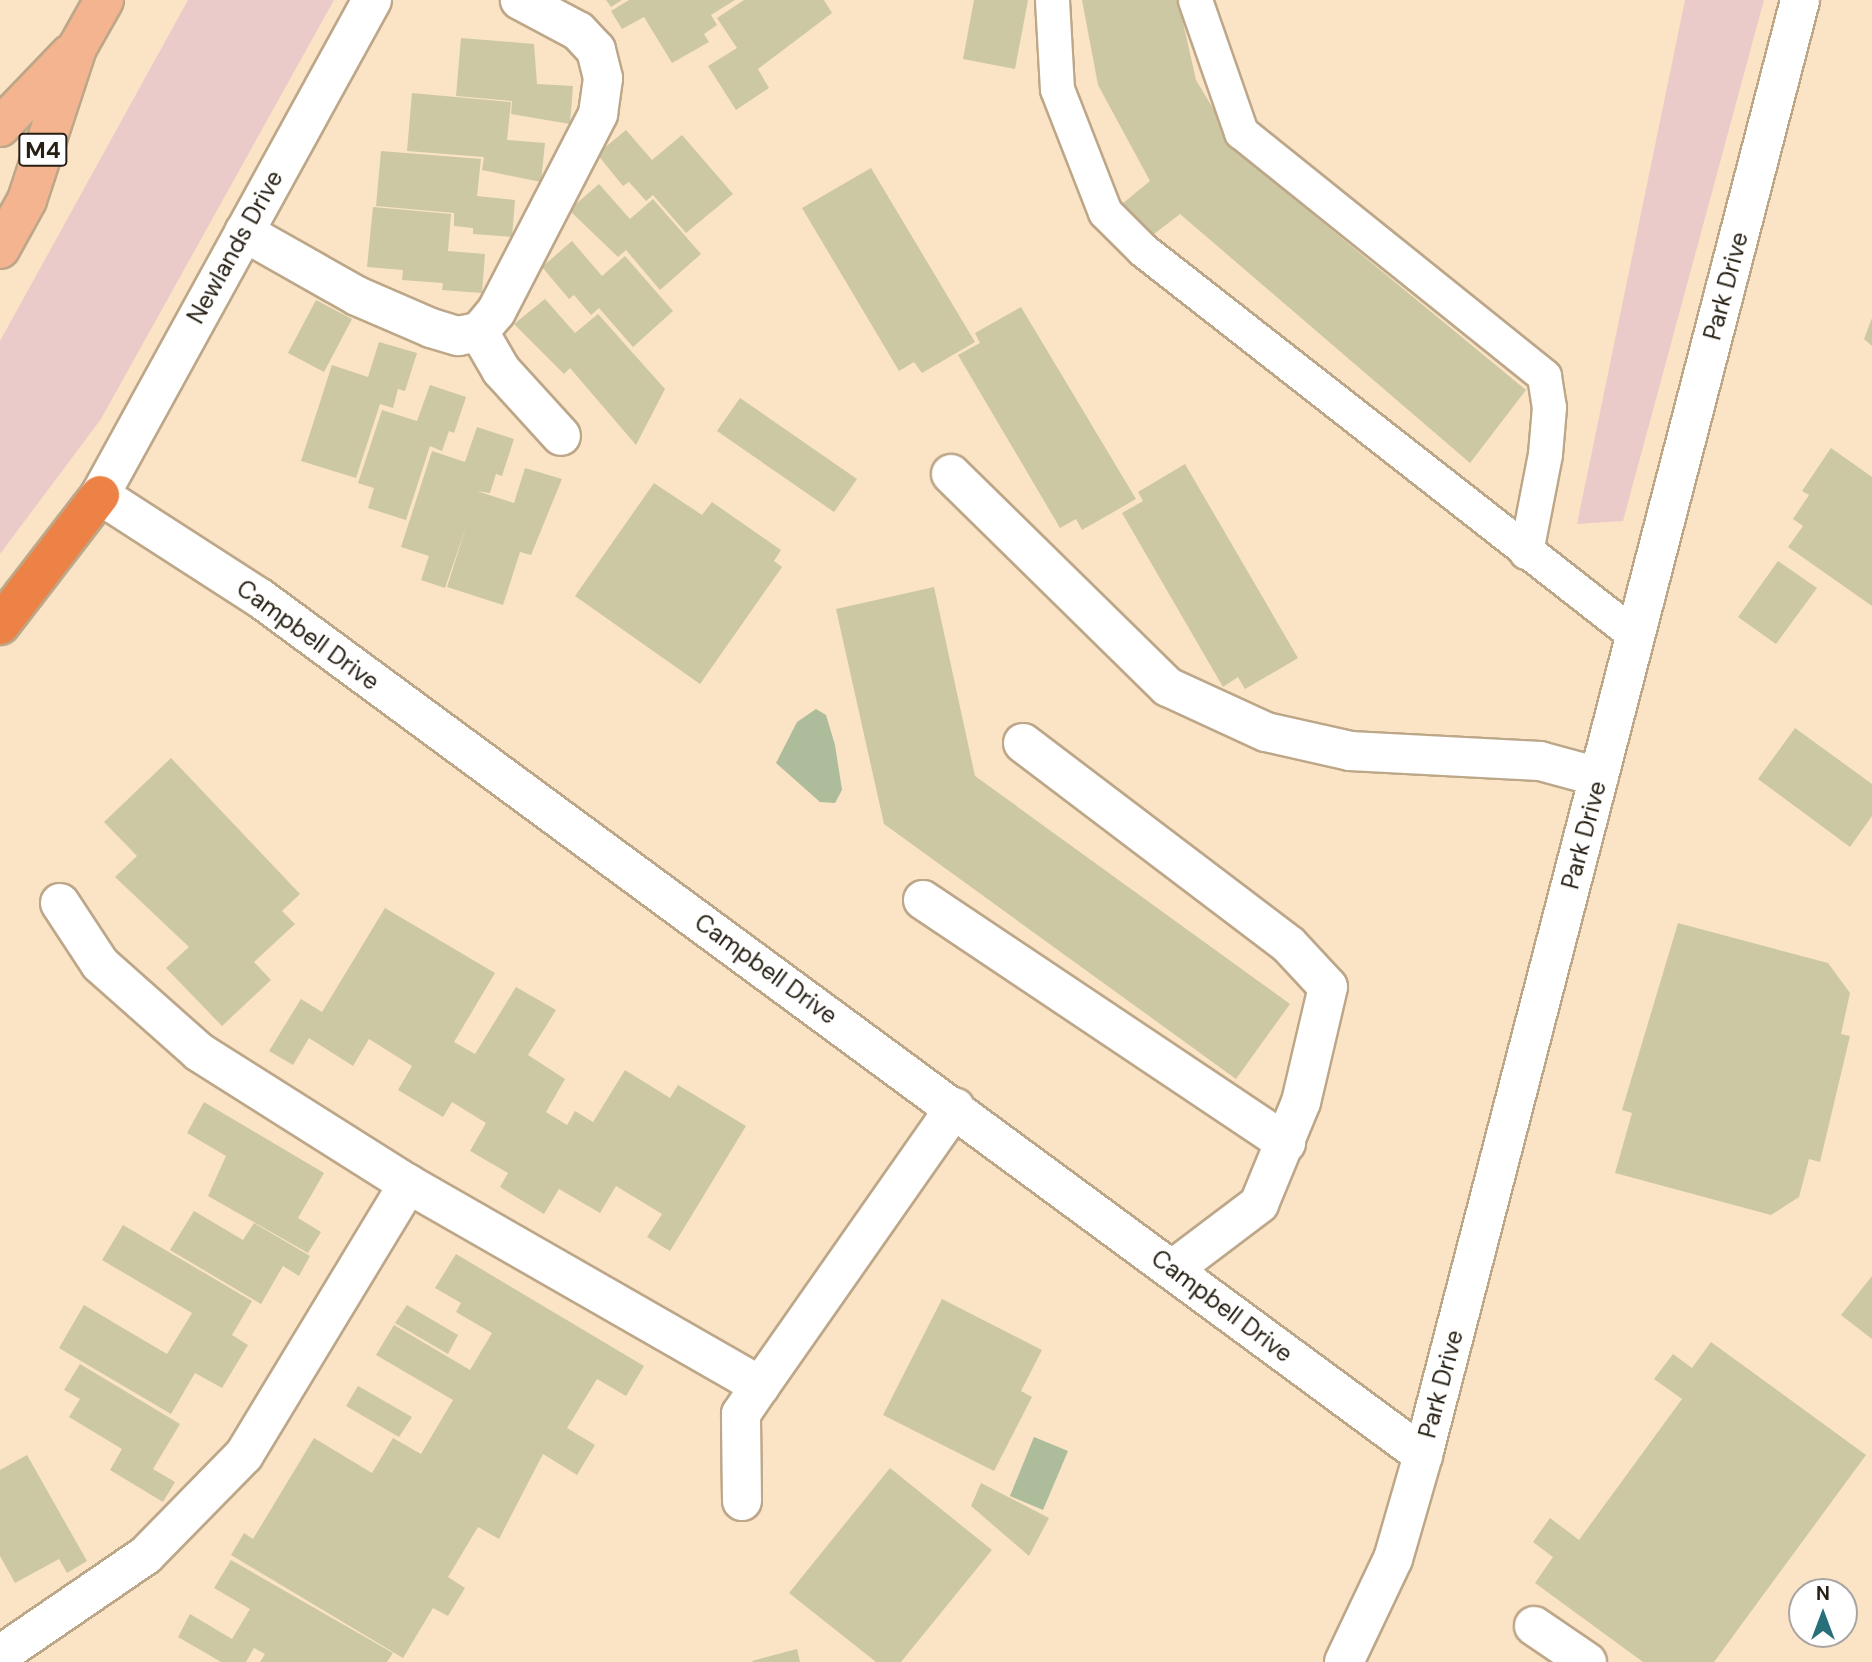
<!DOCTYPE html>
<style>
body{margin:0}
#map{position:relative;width:1872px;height:1662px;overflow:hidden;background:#fbe4c5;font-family:"DM Sans",sans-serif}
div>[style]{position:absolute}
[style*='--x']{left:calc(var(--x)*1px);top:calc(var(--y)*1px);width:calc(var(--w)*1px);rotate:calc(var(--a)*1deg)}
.green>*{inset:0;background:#eacbc9}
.water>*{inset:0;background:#adbc9b}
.building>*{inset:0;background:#ccc8a4}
.roads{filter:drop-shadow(2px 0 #bda789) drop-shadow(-2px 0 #bda789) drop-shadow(0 2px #bda789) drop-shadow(0 -2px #bda789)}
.lane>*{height:33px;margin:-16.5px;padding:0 16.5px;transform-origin:16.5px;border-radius:16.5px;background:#fff}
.street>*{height:38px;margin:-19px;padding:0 19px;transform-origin:19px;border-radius:19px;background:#fff}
.primary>*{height:38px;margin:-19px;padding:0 19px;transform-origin:19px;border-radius:19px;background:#f4b48f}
.highway>*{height:38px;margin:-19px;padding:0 19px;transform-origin:19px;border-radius:19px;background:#ec8245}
span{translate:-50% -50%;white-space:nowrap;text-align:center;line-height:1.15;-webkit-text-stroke:5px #fff;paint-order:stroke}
.shield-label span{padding:2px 5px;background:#fff;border:2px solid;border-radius:5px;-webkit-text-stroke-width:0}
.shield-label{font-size:23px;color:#271f13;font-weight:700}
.street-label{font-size:24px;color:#271f13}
.north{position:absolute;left:1788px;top:1578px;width:70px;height:70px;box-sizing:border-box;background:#fff;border:2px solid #a9a5a1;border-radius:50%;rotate:0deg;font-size:19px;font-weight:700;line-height:28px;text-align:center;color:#271f13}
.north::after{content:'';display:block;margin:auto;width:24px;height:32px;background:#277079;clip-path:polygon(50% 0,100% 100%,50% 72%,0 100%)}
</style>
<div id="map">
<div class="green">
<i style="clip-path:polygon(188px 0,334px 0,101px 419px,0 554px,0 341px)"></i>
<i style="clip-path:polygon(1685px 0,1764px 0,1623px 521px,1577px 524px)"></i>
</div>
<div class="water">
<i style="clip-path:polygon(816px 709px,826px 715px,835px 745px,842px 790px,835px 803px,820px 802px,776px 763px,797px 722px)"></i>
<i style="clip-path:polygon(1034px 1437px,1068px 1451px,1043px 1510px,1010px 1496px)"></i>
</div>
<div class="building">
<i style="clip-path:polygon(606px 0,622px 0,611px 7px)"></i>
<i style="clip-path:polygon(629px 0,735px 0,711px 15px,717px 25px,704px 34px,709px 42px,672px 63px,644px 17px,622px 29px,611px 11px)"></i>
<i style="clip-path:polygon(744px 0,824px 0,832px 13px,758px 69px,769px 88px,736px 110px,708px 66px,737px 48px,717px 18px)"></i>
<i style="clip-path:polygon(974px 0,1028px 0,1015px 69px,963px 59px)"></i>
<i style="clip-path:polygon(1082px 0,1178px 0,1196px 80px,1229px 135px,1259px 170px,1526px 390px,1470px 463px,1180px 214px,1145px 241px,1117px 208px,1150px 181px,1098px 85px)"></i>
<i style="clip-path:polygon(461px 38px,534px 44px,537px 84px,573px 86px,570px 124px,511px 114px,512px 101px,456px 96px)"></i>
<i style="clip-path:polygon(412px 93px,511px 102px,507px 140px,545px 143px,541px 182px,482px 170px,484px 157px,407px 151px)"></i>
<i style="clip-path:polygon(626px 130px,652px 160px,682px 135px,733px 194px,686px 233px,653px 195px,646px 201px,629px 182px,623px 186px,597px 154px)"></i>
<i style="clip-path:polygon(381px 151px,481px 159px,477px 196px,515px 200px,512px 237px,473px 234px,473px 228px,454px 226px,454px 213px,376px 206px)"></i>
<i style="clip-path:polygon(871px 168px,975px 342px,922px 373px,914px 362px,899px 371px,802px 208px)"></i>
<i style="clip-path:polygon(599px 184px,630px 219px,653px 199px,701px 254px,660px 290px,626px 250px,618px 257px,569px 210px)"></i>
<i style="clip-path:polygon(373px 207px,451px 214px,448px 251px,485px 254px,482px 293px,442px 290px,443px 283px,402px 280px,403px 270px,367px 267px)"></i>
<i style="clip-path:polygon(572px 241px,602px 276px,625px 256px,673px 311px,633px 347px,599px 308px,591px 315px,574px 295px,569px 299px,542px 267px)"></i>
<i style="clip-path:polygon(545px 299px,575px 333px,598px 314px,665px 389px,636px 445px,570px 368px,564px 374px,514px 324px)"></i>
<i style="clip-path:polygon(316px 300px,352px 319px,324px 372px,288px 353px)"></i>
<i style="clip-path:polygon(1021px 307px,1136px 499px,1082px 530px,1076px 519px,1060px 528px,958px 355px,980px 343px,975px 333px)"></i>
<i style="clip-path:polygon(1872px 318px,1872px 346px,1864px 339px)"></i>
<i style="clip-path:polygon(379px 342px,417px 353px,405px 391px,398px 389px,393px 408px,380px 404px,356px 478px,301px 461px,332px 365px,368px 377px)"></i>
<i style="clip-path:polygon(430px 385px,466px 397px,454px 433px,449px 431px,442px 451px,430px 446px,406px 520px,368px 508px,374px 488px,358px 483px,382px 410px,417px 421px)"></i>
<i style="clip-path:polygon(740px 398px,857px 479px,834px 512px,717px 431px)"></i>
<i style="clip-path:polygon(477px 427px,514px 439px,502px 476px,496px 474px,490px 493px,477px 491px,514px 503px,525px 468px,562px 479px,531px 555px,520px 552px,503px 605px,447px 587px,466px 527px,445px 588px,421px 580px,429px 556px,401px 547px,432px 451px,465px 462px)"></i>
<i style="clip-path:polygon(1831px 448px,1872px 477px,1872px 606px,1788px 547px,1803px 526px,1793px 519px,1809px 495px,1802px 491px)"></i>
<i style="clip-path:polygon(1185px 464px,1298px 658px,1245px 689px,1238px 677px,1223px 687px,1122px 513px,1143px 501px,1138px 492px)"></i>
<i style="clip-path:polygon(654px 483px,702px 515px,712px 502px,781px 550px,774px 561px,782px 567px,700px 684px,575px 596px)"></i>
<i style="clip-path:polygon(1778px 561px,1817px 588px,1776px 644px,1738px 617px)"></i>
<i style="clip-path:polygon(934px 587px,975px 776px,1290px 1004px,1236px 1079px,884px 824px,836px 609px)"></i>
<i style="clip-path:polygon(1795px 728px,1872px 784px,1872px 816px,1850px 847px,1758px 779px)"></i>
<i style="clip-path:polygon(171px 758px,300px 894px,282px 911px,295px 924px,254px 962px,271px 980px,222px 1026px,166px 968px,189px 947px,115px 877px,137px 856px,104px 822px)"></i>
<i style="clip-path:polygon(385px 908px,495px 973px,454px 1042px,475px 1054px,516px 987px,556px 1010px,528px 1055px,565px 1079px,546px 1112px,567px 1125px,575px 1111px,593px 1122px,625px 1070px,670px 1098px,678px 1085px,746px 1126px,670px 1251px,647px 1237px,662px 1214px,616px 1186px,600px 1213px,559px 1189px,544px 1214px,500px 1187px,508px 1173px,470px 1151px,486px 1123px,452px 1102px,443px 1117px,398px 1090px,412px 1066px,369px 1039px,353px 1066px,309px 1038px,293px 1065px,269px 1051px,301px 999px,322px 1012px)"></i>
<i style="clip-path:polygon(1678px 923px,1828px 963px,1850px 993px,1841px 1034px,1850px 1036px,1820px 1162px,1809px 1159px,1799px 1197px,1771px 1215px,1615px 1173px,1632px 1113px,1622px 1110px)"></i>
<i style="clip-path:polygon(204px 1102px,324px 1173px,298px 1218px,321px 1232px,308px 1253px,208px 1196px,226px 1156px,187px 1133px)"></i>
<i style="clip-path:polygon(194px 1211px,243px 1240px,254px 1223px,310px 1256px,299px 1276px,283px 1266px,261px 1304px,170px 1250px)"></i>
<i style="clip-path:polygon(123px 1225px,252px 1301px,232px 1335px,248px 1345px,222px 1388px,195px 1373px,171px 1414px,59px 1348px,84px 1305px,167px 1354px,192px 1313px,102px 1260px)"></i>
<i style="clip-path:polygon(456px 1254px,644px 1366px,626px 1396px,597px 1379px,567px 1428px,595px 1445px,577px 1475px,543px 1454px,499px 1539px,478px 1527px,448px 1577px,465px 1588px,448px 1616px,433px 1608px,403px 1658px,231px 1555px,244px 1533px,253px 1539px,314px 1438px,372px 1473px,393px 1438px,421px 1454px,453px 1400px,376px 1355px,394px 1325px,470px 1370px,492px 1333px,456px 1312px,461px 1303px,435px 1288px)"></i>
<i style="clip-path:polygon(1872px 1276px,1872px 1339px,1841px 1315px)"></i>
<i style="clip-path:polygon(942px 1299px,1042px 1350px,1021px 1391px,1032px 1397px,994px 1471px,883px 1415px)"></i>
<i style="clip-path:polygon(407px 1305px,458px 1335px,448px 1354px,395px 1323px)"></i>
<i style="clip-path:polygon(1711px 1342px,1866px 1455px,1714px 1662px,1643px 1662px,1535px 1583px,1553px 1557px,1533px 1542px,1550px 1518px,1579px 1540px,1682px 1399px,1654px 1379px,1673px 1354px,1692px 1368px)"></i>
<i style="clip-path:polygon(80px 1364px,180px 1424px,153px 1469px,175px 1482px,163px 1502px,110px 1470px,122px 1449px,69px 1417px,80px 1399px,64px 1390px)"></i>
<i style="clip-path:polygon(358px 1386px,412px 1417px,399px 1437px,346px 1406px)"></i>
<i style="clip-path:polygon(27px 1455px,87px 1561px,67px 1573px,59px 1559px,15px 1583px,0 1556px,0 1470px)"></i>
<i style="clip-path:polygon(890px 1468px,992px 1550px,901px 1662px,876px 1662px,789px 1593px)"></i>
<i style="clip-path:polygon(981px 1483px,1049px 1518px,1029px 1556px,971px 1506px)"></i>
<i style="clip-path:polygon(231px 1560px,393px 1653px,387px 1662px,260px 1662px,265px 1654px,254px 1648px,246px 1662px,221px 1662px,178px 1637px,190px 1614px,232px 1639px,250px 1609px,214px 1588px)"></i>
<i style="clip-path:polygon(797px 1649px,800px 1662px,753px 1662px,752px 1661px)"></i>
</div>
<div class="roads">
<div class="lane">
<i style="--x:1052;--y:0;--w:89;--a:86.8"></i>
<i style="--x:1057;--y:89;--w:132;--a:68.7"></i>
<i style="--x:1105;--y:212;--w:54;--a:45"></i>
<i style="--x:1143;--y:250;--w:626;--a:38.06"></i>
<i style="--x:1195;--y:0;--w:140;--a:70.8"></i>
<i style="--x:1241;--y:132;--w:389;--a:38.8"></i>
<i style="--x:1544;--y:376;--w:31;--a:81"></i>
<i style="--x:1549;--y:407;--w:47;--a:94.9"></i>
<i style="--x:1545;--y:454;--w:100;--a:101"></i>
</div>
<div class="street">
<i style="--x:372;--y:0;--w:565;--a:118.79"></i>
<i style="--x:100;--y:495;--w:190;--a:32.8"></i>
<i style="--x:260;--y:598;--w:1445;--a:36.39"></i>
<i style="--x:244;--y:232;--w:130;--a:29.5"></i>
<i style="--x:357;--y:296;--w:81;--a:23.4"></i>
<i style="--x:431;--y:328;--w:28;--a:17"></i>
<i style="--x:458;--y:336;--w:21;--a:-11"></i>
<i style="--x:479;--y:332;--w:26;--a:-50"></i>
<i style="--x:496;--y:312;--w:223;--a:-62.7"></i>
<i style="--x:598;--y:114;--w:36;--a:-82"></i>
<i style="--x:603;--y:78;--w:29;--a:-104"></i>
<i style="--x:596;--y:50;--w:26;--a:-133"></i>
<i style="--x:578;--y:31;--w:66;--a:-151.9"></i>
<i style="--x:479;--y:332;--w:44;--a:59.9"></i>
<i style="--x:501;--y:370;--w:89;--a:47.7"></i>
<i style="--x:951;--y:474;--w:304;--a:44.5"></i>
<i style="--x:1168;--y:687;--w:108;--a:24.7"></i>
<i style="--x:1266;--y:732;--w:86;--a:12.7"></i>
<i style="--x:1350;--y:751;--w:190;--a:3"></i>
<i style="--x:1540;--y:761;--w:61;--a:15.2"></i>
<i style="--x:1023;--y:743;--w:334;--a:37.2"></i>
<i style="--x:1289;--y:945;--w:57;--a:47.1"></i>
<i style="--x:1328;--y:987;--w:118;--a:103.2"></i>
<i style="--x:1301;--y:1102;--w:110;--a:112.4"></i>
<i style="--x:1259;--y:1204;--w:108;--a:142.9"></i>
<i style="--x:923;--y:900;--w:437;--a:33.8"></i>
<i style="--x:60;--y:903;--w:73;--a:56.7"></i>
<i style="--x:100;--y:964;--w:132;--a:41.6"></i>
<i style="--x:199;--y:1052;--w:247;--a:32.3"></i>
<i style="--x:408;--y:1184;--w:406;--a:29.8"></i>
<i style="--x:760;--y:1386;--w:340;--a:-55"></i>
<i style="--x:742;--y:1501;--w:87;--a:-90.7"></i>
<i style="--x:741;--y:1414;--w:34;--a:-56"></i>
<i style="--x:1534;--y:1626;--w:64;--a:34.2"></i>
<i style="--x:0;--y:1655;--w:177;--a:-34.4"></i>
<i style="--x:146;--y:1555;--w:140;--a:-45.6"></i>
<i style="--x:244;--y:1455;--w:317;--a:-58.8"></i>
<i style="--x:1344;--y:1662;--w:114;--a:-64.6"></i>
<i style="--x:1393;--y:1559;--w:108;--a:-73.9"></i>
<i style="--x:1423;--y:1455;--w:1503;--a:-75.47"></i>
</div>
<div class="primary">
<i style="--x:0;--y:127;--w:101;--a:-46.2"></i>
<i style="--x:0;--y:249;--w:56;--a:-61.1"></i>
<i style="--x:27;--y:200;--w:160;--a:-71.8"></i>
<i style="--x:77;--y:48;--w:55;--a:-60.6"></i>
</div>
<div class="highway">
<i style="--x:0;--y:625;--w:164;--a:-52.4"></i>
</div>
</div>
<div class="shield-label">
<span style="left:43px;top:150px">M4</span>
</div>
<div class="street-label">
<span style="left:235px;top:247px;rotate:-61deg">Newlands Drive</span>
<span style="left:1726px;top:286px;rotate:-75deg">Park Drive</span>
<span style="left:308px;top:635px;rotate:36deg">Campbell Drive</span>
<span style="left:1584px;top:835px;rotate:-75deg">Park Drive</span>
<span style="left:766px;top:969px;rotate:36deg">Campbell Drive</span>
<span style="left:1222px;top:1306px;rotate:37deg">Campbell Drive</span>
<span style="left:1441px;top:1384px;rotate:-75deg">Park Drive</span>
</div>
<div class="north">N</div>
</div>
